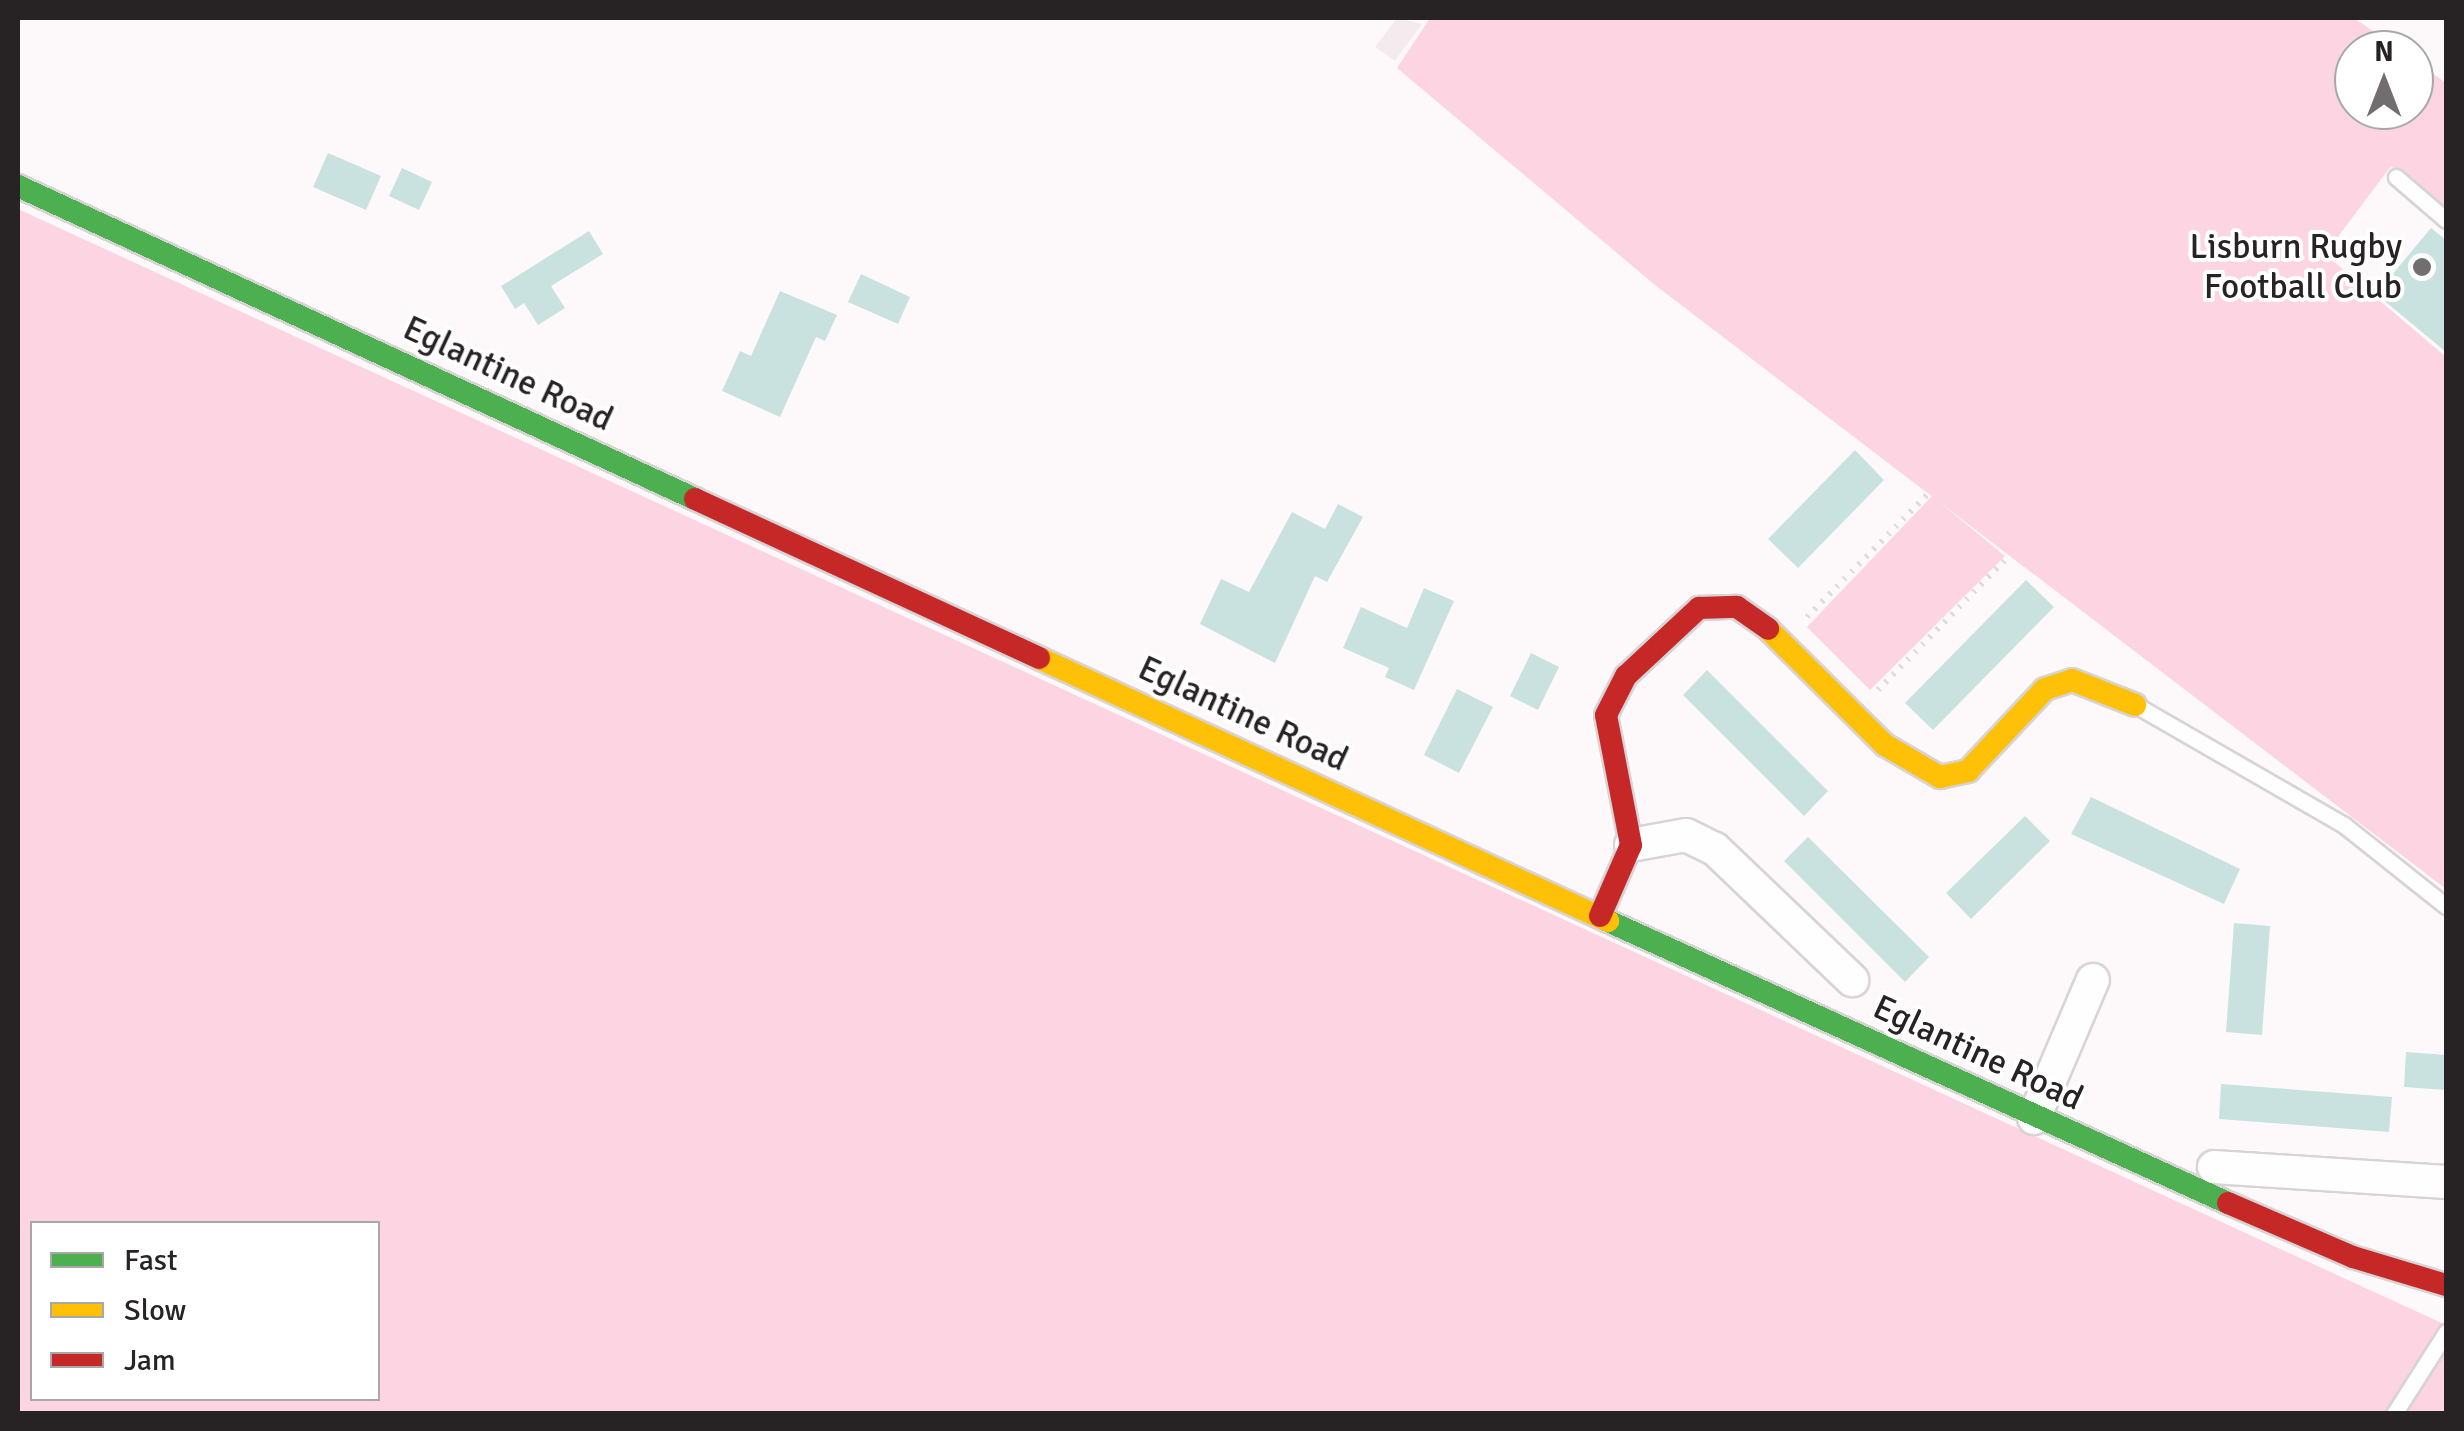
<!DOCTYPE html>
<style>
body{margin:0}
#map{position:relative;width:2464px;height:1431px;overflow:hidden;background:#fdf9fb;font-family:Signika,sans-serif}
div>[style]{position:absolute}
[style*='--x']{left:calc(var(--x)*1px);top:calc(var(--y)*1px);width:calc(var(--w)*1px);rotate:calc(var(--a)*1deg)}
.built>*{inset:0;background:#f5eaee}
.green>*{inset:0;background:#fcd4e2}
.building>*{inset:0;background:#c9e2df}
.path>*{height:6px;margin-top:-3px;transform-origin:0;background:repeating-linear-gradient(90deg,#dedddd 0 2.5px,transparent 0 10.5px)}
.roads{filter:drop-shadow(2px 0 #d8d3d5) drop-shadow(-2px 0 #d8d3d5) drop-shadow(0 2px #d8d3d5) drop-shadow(0 -2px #d8d3d5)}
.lane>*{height:15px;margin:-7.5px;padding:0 7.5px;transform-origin:7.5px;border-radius:7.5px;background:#fffefe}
.street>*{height:32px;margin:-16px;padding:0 16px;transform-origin:16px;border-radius:16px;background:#fffefe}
.fast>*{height:22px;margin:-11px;padding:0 11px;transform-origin:11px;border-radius:11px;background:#4caf50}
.slow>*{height:22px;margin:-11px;padding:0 11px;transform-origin:11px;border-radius:11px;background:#ffc107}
.jam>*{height:22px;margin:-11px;padding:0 11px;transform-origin:11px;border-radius:11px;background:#c62828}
.dots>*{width:28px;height:28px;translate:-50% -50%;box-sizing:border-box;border:5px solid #fff;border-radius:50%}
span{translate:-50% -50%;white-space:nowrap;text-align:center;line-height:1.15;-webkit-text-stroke:8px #fff;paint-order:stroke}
.poi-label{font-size:35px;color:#272324}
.right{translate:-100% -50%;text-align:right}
.street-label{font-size:35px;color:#272324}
.frame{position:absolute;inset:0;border:20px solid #272324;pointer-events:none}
.legend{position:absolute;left:30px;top:1221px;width:350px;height:180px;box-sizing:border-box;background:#fff;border:2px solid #a9a7a7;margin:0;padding:12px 18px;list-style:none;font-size:30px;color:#272324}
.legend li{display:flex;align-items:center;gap:20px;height:50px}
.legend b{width:50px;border:2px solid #a9a7a7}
.north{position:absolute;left:2334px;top:30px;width:100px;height:100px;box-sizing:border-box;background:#fff;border:2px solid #a9a7a7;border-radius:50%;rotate:0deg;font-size:28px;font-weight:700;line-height:40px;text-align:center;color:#272324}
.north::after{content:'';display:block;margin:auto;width:35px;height:45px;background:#726e6f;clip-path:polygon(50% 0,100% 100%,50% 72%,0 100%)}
</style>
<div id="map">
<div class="built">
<i style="clip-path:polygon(1397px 18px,1422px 24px,1395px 61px,1375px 47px)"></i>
</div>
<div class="green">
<i style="clip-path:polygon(1430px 18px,2354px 18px,2400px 50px,2354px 50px,2354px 110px,2414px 110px,2414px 60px,2446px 83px,2446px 209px,2391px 166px,2325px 254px,2446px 357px,2446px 889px,1655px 285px,1397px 68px)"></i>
<i style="clip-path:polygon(evenodd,18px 209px,2446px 1325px,2446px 1414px,18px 1414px,18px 209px,32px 1224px,378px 1224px,378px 1398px,32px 1398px,32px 1224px)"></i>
<i style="clip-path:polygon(1932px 496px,2005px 556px,1870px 690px,1807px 627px)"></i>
</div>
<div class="building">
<i style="clip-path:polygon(328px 153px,381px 176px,366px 210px,313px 187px)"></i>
<i style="clip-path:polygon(402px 168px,432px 182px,419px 210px,389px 196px)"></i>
<i style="clip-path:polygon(2431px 228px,2446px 240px,2446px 352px,2376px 294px)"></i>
<i style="clip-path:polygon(589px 231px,603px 254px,551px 286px,565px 308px,538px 325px,524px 303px,515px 309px,501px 286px)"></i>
<i style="clip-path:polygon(861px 274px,910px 297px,898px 324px,848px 302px)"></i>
<i style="clip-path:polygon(780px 291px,837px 315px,825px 341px,816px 337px,780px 417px,722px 391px,740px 351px,751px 356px)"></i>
<i style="clip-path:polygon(1855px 450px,1884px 480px,1798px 568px,1768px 539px)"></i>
<i style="clip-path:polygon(1338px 504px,1363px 517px,1327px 582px,1315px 576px,1275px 663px,1200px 624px,1221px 579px,1249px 592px,1292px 512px,1325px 529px)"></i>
<i style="clip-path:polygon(2026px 580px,2054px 607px,1933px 730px,1905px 703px)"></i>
<i style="clip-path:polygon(1424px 588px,1454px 601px,1414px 690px,1385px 677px,1389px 668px,1343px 648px,1361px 607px,1407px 628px)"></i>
<i style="clip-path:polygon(1531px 653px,1559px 667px,1538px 710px,1510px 696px)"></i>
<i style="clip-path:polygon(1707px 670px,1828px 791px,1804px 816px,1683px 695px)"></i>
<i style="clip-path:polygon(1457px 689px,1493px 707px,1459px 773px,1424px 755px)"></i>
<i style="clip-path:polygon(2091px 797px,2240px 869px,2224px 904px,2071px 834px)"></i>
<i style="clip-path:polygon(2025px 816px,2050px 841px,1971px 919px,1946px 893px)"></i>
<i style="clip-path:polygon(1808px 837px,1929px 957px,1905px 982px,1784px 861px)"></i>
<i style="clip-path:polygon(2234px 923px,2270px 926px,2262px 1035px,2226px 1032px)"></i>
<i style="clip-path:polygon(2406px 1052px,2446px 1055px,2446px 1090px,2404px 1087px)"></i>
<i style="clip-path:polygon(2221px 1084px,2392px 1097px,2389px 1132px,2219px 1119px)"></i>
</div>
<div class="path">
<i style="--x:1807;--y:617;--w:174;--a:-45.5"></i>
<i style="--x:1878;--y:690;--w:185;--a:-45.7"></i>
</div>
<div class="roads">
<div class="lane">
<i style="--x:2396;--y:177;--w:66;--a:40.7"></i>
<i style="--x:2139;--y:707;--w:237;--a:29.9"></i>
<i style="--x:2344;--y:825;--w:130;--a:38.5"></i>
<i style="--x:2394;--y:1414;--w:97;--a:-57.6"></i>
</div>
<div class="street">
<i style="--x:1631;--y:845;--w:56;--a:-10.3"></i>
<i style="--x:1686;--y:835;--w:32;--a:26"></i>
<i style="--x:1715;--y:849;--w:190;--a:43.7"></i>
<i style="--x:2034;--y:1118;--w:150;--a:-66.9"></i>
<i style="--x:2214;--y:1167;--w:232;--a:3.7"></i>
</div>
<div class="fast">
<i style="--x:18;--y:186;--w:746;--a:24.81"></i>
<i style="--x:1608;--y:921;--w:681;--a:24.46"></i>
</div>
<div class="slow">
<i style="--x:1768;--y:629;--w:165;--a:44.8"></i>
<i style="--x:1885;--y:745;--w:64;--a:30.2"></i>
<i style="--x:1940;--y:777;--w:29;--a:-12"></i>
<i style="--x:1968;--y:771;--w:112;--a:-46.8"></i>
<i style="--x:2045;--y:689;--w:28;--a:-18"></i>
<i style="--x:2072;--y:680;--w:68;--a:21.6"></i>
<i style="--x:1039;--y:658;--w:627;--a:24.81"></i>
</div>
<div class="jam">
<i style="--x:695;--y:499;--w:379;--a:24.8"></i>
<i style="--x:1600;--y:916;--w:77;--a:-66.4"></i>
<i style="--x:1631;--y:845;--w:132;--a:-100.9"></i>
<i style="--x:1606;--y:715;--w:44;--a:-62.9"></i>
<i style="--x:1626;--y:676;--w:100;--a:-43"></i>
<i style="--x:1699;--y:608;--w:38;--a:-2"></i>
<i style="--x:1737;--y:607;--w:38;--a:35"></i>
<i style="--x:2228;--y:1203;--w:136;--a:23.4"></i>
<i style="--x:2353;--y:1257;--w:97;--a:16.8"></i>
</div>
</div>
<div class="dots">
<i style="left:2422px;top:267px;background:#726e6f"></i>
</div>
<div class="poi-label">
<span class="right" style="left:2402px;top:267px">Lisburn Rugby<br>Football Club</span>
</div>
<div class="street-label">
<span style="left:508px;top:374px;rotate:25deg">Eglantine Road</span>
<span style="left:1243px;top:714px;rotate:25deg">Eglantine Road</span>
<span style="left:1978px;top:1053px;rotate:25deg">Eglantine Road</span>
</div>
<div class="frame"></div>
<ul class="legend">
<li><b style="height:12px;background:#4caf50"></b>Fast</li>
<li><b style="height:12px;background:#ffc107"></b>Slow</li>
<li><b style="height:12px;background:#c62828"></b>Jam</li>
</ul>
<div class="north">N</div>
</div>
